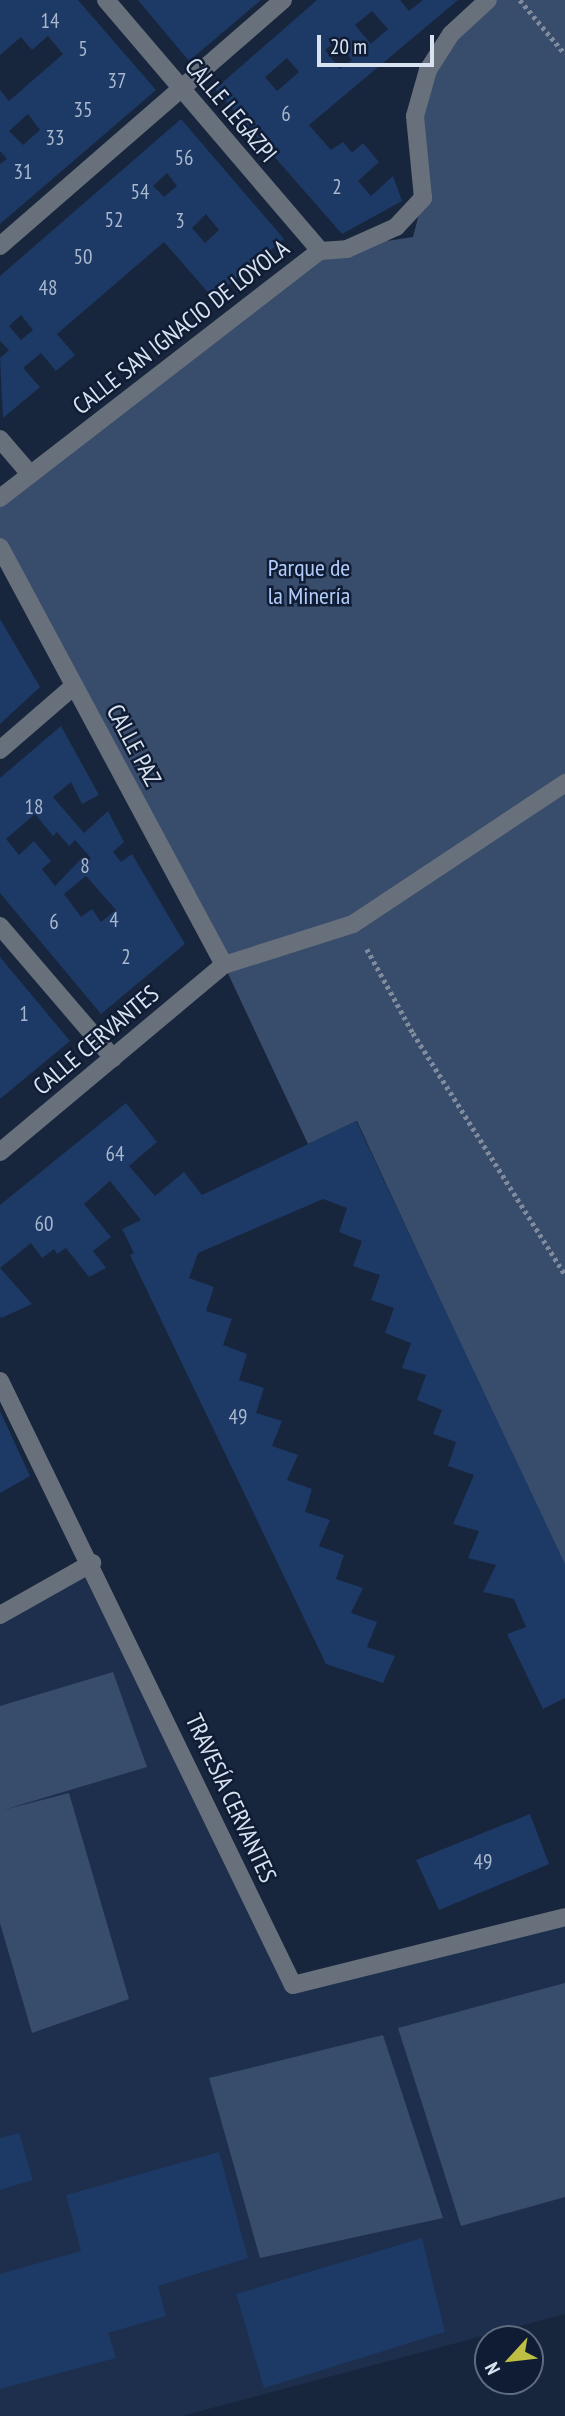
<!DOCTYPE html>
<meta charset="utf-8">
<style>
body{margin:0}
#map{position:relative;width:565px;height:2416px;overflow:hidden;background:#18263d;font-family:"PT Sans Narrow",sans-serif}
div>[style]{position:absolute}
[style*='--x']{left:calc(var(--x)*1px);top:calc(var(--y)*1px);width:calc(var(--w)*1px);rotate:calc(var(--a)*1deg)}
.built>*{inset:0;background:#1d2f4c}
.green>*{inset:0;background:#384c6b}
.building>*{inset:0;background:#1d3965}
.path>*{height:4.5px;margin-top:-2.25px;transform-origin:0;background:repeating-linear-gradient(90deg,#808c9e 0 3.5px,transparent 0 7px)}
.minor>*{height:18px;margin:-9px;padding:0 9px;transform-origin:9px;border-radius:9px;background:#68707c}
span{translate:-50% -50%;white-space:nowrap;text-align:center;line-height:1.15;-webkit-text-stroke:5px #0f1c33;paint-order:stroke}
.number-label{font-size:21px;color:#a9b8ce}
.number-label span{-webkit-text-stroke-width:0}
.street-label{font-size:24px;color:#d8e2f1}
.park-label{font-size:24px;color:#b2cdfa}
.north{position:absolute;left:474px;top:2325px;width:70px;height:70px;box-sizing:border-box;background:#0f1c33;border:2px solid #5f6b7f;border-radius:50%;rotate:243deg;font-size:19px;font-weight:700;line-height:28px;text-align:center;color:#d8e2f1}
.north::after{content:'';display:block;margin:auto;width:24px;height:32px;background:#bebf42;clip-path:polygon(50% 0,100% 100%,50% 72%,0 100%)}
.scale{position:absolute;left:317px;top:35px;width:117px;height:32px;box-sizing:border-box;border:4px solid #d8e2f1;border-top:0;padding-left:9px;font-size:21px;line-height:24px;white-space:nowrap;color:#d8e2f1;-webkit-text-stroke:5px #0f1c33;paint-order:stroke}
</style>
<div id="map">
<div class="built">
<i style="clip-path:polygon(92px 1563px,293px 1985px,565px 1917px,565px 2314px,182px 2416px,0 2416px,0 1615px)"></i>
</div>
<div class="green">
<i style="clip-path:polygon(488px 0,565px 0,565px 1570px,357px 1121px,308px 1144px,224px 965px,0 547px,0 499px,320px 251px,413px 237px,423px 198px,416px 162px,428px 70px)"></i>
<i style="clip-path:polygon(113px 1672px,147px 1767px,3px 1810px,69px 1793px,129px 1999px,32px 2033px,0 1923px,0 1706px)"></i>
<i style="clip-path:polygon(565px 1983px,565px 2197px,461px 2226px,398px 2028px)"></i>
<i style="clip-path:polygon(383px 2035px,443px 2218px,260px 2258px,209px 2078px)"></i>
</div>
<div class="building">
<i style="clip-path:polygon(evenodd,0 0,78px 0,156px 90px,0 224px,0 164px,7px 159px,0 151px,0 90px,9px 101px,63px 54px,48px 36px,32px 50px,21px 37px,0 55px,0 0,28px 114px,40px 130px,23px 145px,9px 131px,28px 114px)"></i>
<i style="clip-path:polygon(138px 0,261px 0,189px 61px)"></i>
<i style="clip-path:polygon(evenodd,317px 0,400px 0,409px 11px,423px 0,458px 0,309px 125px,331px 150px,343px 142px,352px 153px,363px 143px,379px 162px,358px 181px,371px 196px,393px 176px,402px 201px,342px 234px,215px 89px,317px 0,372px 11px,388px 29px,371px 44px,355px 25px,372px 11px,317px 0,336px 41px,352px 60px,340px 69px,325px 50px,336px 41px,317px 0,287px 58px,299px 72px,277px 91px,265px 77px,287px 58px)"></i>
<i style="clip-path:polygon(evenodd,181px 119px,284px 239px,213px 298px,164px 242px,57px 334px,75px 355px,56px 371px,41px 353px,23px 368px,40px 387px,3px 418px,0 358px,9px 350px,0 341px,0 276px,181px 119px,167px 173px,177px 186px,164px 197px,153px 186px,167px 173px,181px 119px,206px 214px,219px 230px,205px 243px,192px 228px,206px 214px,181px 119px,21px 315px,33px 330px,21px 340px,9px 326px,21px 315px)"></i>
<i style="clip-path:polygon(0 619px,40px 687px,0 724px)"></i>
<i style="clip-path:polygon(evenodd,61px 726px,99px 795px,82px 804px,71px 782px,53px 797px,84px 833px,108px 811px,124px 842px,113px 852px,121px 862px,132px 854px,185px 944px,101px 1014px,0 893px,0 778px,61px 726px,35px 814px,53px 836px,57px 832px,69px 846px,75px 840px,91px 858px,86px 863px,82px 858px,55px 886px,42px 869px,51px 861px,34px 841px,19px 855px,6px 839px,35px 814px,61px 726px,86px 876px,116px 910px,101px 922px,92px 909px,81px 917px,64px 894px,86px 876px)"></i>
<i style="clip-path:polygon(0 957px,70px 1041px,0 1099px)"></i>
<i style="clip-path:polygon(126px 1103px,157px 1142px,129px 1166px,155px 1196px,184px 1172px,202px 1195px,356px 1121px,565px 1564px,565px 1698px,543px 1709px,507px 1634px,526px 1627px,514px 1599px,483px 1592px,496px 1565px,468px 1558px,479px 1531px,453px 1524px,474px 1475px,448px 1466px,456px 1442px,433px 1434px,442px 1410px,417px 1400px,426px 1375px,402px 1368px,411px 1343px,385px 1333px,394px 1308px,371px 1300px,380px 1275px,353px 1266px,362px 1241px,339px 1232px,347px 1208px,323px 1199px,198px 1253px,189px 1278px,214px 1287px,206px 1311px,232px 1319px,223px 1345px,247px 1354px,239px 1380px,264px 1388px,256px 1413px,282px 1421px,272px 1446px,298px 1455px,287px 1480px,312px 1489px,305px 1512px,330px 1520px,319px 1546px,344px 1555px,336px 1579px,363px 1588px,351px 1613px,377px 1622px,367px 1647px,395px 1656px,383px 1683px,326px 1664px,130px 1255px,134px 1253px,122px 1229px,141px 1220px,110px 1181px,84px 1204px,111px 1237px,93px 1251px,106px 1268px,89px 1277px,66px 1248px,57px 1254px,54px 1249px,42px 1258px,31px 1243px,0 1268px,32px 1304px,1px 1318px,0 1316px,0 1205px)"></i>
<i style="clip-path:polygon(0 1411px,30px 1476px,0 1493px)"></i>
<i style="clip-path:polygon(530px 1814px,549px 1864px,439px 1910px,416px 1860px)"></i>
<i style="clip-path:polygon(19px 2133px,33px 2180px,0 2190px,0 2138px)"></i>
<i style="clip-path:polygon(219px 2152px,248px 2258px,158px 2286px,166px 2316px,108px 2333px,116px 2358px,0 2389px,0 2274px,81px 2251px,66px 2195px)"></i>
<i style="clip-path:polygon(422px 2238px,445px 2332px,264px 2388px,236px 2294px)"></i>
</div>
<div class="path">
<i style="--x:520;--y:0;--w:70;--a:50.2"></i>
<i style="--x:367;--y:949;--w:96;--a:61.3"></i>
<i style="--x:413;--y:1033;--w:285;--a:57.8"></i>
</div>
<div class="minor">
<i style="--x:106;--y:0;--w:330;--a:49.5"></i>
<i style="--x:0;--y:246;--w:375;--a:-41"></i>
<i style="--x:0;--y:439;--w:46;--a:49.4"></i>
<i style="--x:0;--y:498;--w:404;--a:-37.7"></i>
<i style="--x:320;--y:251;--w:27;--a:-4"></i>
<i style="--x:347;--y:249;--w:54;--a:-24.2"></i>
<i style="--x:396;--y:227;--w:40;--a:-47"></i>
<i style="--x:423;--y:198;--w:82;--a:-95.6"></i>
<i style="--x:415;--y:116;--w:48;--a:-74.2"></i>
<i style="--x:428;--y:70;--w:43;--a:-57.4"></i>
<i style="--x:451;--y:34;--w:50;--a:-42.6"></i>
<i style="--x:0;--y:547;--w:474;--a:61.8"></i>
<i style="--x:0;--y:750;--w:98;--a:-40.9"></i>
<i style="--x:0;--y:926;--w:174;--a:49.4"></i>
<i style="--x:0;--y:1152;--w:292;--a:-39.9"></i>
<i style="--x:224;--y:965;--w:135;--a:-17.6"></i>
<i style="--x:353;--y:924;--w:255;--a:-33.6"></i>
<i style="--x:0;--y:1381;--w:671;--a:64.12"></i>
<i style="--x:293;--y:1985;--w:280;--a:-14"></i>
<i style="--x:0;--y:1615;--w:106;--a:-29.5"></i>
</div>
<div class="number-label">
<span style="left:50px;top:21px">14</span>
<span style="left:83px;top:49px">5</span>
<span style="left:117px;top:81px">37</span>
<span style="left:83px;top:110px">35</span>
<span style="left:286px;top:114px">6</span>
<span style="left:55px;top:138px">33</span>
<span style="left:184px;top:158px">56</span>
<span style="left:23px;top:172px">31</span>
<span style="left:337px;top:187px">2</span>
<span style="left:140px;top:192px">54</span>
<span style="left:114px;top:220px">52</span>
<span style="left:180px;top:221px">3</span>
<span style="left:83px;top:257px">50</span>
<span style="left:48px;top:288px">48</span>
<span style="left:34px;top:807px">18</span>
<span style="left:85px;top:866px">8</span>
<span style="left:114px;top:920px">4</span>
<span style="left:54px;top:922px">6</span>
<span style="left:126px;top:957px">2</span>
<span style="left:24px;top:1014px">1</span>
<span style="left:115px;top:1154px">64</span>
<span style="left:44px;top:1224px">60</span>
<span style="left:238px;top:1417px">49</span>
<span style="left:483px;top:1862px">49</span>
</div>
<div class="street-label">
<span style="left:231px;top:110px;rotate:50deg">CALLE LEGAZPI</span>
<span style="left:181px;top:327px;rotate:-38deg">CALLE SAN IGNACIO DE LOYOLA</span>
<span style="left:134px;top:745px;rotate:62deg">CALLE PAZ</span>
<span style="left:96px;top:1040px;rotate:-40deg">CALLE CERVANTES</span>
<span style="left:231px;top:1798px;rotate:65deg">TRAVESÍA CERVANTES</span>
</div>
<div class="park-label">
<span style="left:309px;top:582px">Parque de<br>la Minería</span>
</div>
<div class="north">N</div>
<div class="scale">20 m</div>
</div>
